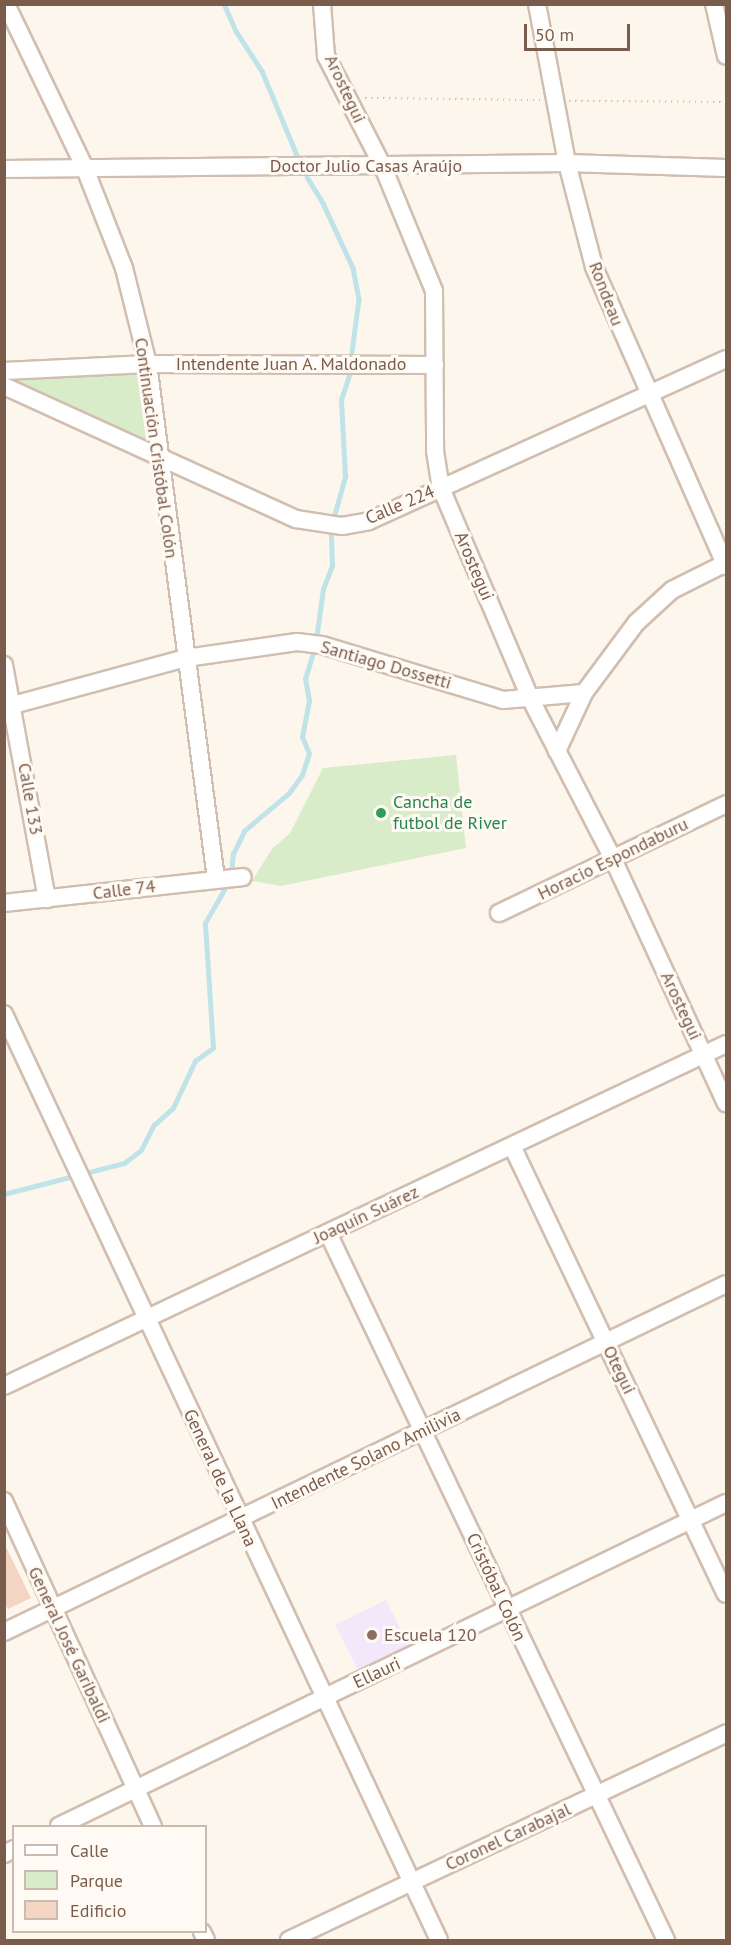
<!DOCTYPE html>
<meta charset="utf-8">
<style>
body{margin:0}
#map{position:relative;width:731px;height:1945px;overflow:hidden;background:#fdf6ec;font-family:"PT Sans",sans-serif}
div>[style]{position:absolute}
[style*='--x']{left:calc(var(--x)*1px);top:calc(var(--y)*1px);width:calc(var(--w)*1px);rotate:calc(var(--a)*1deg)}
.education>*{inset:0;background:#f3e8fa}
.green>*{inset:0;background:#d8ecc9}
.stream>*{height:4.5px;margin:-2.25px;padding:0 2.25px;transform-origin:2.25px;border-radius:2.25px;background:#bfe3e8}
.building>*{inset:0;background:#f3d5c3}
.path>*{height:2px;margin-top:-1px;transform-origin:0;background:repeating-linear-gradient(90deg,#d9b8a5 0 1.5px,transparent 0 6px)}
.roads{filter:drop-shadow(2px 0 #d1beb0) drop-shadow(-2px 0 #d1beb0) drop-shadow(0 2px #d1beb0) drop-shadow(0 -2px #d1beb0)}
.street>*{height:16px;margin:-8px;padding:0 8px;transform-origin:8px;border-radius:8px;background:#fff}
.dots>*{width:16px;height:16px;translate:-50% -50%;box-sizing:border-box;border:3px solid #fffaf3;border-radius:50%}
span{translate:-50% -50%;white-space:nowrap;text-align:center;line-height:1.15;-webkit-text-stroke:6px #fffaf3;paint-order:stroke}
.street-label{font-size:18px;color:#7a5c4d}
.leisure-label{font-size:18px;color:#27864d}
.left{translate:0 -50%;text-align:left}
.education-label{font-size:18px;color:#785e54}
.frame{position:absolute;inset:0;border:6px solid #7a5c4d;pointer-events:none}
.legend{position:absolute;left:12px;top:1825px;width:195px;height:108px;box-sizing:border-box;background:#fffaf3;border:2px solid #cabbb1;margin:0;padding:8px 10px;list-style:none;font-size:18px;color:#7a5c4d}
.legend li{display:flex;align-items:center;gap:12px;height:30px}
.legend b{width:30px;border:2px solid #cabbb1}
.scale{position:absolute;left:524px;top:24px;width:106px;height:27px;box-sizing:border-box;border:3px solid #7a5c4d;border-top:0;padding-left:8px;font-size:18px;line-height:21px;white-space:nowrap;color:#7a5c4d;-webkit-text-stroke:4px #fffaf3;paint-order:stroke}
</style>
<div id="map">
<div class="education">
<i style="clip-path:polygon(386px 1600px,408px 1645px,358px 1670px,335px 1625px)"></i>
</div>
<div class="green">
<i style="clip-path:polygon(143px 371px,150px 442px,7px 379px)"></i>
<i style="clip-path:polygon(456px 755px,466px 848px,281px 886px,252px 881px,272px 849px,290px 833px,323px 768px)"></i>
</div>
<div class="stream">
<i style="--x:224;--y:4;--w:30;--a:66"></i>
<i style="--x:236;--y:31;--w:48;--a:57"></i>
<i style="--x:262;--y:71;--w:96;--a:67.4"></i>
<i style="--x:307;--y:177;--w:31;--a:58"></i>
<i style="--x:323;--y:203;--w:72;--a:65.2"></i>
<i style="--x:353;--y:268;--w:32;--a:79"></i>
<i style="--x:359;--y:299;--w:62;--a:97.5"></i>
<i style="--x:334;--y:516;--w:41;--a:-74.2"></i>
<i style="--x:345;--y:477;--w:77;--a:-93"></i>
<i style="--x:341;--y:400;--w:26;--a:-72"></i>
<i style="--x:316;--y:640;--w:51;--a:-82.2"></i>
<i style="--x:323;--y:589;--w:25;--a:-69"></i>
<i style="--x:332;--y:566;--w:36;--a:-92"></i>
<i style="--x:231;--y:875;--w:21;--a:-85"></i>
<i style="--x:233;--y:854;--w:25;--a:-64"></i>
<i style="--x:244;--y:831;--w:59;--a:-40.2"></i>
<i style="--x:289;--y:793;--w:22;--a:-54"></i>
<i style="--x:302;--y:775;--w:22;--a:-72"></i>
<i style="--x:309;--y:754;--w:18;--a:-112"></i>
<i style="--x:302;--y:737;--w:37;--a:-79"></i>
<i style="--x:309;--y:701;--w:22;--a:-100"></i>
<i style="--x:305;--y:679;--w:31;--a:-73"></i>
<i style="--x:4;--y:1194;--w:124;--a:-14.5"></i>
<i style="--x:124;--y:1163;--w:21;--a:-37"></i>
<i style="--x:141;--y:1150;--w:28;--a:-63"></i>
<i style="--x:154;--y:1125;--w:25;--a:-42"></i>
<i style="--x:173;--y:1108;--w:52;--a:-64.9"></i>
<i style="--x:195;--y:1061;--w:22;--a:-36"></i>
<i style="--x:213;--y:1048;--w:125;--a:-93.7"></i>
<i style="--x:205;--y:923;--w:46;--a:-60.1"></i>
</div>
<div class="building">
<i style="clip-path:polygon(4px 1543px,31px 1598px,8px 1609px,4px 1603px)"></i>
</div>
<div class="path">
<i style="--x:365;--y:98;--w:175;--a:0.7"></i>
<i style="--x:569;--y:101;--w:157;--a:0.4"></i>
</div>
<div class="roads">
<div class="street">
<i style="--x:6;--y:4;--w:180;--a:64.3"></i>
<i style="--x:84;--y:166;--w:110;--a:68.6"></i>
<i style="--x:124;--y:268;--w:99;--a:76"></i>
<i style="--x:148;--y:364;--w:519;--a:82.48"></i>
<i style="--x:322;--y:4;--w:52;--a:85.6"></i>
<i style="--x:326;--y:56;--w:125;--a:62.8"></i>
<i style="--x:383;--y:167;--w:134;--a:67.6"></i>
<i style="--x:434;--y:291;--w:160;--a:89.6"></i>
<i style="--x:435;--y:451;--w:37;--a:81"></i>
<i style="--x:441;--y:488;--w:230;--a:67"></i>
<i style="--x:531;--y:700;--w:179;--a:62.7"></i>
<i style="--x:613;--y:859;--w:269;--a:65.2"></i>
<i style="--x:537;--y:4;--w:162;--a:79.3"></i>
<i style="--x:567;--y:163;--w:107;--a:75.4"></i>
<i style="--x:594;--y:267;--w:327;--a:66.2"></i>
<i style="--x:714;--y:4;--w:53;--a:77"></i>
<i style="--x:4;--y:169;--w:563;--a:-0.61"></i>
<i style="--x:567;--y:163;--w:159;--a:1.8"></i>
<i style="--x:4;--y:371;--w:144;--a:-2.8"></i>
<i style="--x:148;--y:364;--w:287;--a:0.2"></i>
<i style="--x:4;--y:386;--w:321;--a:24.5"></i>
<i style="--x:296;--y:519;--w:47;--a:8.7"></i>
<i style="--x:342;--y:526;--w:27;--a:-10"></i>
<i style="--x:369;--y:521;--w:392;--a:-24.4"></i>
<i style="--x:4;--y:665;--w:238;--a:79.6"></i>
<i style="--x:13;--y:705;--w:179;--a:-15.2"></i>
<i style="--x:186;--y:658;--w:112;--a:-8.2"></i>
<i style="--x:297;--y:642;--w:25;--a:7"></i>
<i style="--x:322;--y:645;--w:189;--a:16.9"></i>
<i style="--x:503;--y:700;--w:81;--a:-4.9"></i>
<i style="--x:584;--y:693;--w:87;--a:-53.4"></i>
<i style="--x:636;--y:623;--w:49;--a:-42.5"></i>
<i style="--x:672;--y:590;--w:60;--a:-26.6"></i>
<i style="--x:557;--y:751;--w:64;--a:-65"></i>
<i style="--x:4;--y:903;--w:240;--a:-6.2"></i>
<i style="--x:499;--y:913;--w:252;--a:-25.6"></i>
<i style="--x:4;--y:1014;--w:1023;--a:64.84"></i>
<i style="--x:512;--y:1146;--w:496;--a:64.5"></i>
<i style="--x:328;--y:1233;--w:784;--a:64.45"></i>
<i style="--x:4;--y:1386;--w:799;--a:-25.35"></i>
<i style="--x:4;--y:1501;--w:358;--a:65.4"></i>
<i style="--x:4;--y:1632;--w:801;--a:-25.73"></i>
<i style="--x:59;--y:1826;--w:741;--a:-25.84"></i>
<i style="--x:4;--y:1854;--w:11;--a:-27"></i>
<i style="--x:202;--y:1932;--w:9;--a:63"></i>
<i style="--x:289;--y:1940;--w:484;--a:-25.3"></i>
</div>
</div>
<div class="dots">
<i style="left:381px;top:813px;background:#2e9e5b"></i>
<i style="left:372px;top:1635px;background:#8d6e63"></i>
</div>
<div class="street-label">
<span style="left:345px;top:89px;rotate:65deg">Arostegui</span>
<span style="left:366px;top:166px">Doctor Julio Casas Araújo</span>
<span style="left:606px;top:294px;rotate:69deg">Rondeau</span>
<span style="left:291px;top:364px">Intendente Juan A. Maldonado</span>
<span style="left:156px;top:448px;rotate:82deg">Continuación Cristóbal Colón</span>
<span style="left:400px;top:505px;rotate:-23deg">Calle 224</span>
<span style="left:474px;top:566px;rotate:67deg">Arostegui</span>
<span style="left:386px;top:665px;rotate:16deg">Santiago Dossetti</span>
<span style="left:30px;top:799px;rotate:80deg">Calle 133</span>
<span style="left:613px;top:859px;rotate:-26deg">Horacio Espondaburu</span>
<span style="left:124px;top:890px;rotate:-7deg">Calle 74</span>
<span style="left:681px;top:1006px;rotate:65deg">Arostegui</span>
<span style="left:366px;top:1215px;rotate:-25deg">Joaquín Suárez</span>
<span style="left:619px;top:1370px;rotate:64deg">Otegui</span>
<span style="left:366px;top:1459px;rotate:-26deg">Intendente Solano Amilivia</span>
<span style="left:220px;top:1478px;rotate:65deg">General de la Llana</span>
<span style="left:496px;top:1587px;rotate:65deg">Cristóbal Colón</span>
<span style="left:69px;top:1645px;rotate:65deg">General José Garibaldi</span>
<span style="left:377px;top:1673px;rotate:-25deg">Ellauri</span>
<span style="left:508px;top:1837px;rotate:-25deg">Coronel Carabajal</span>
</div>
<div class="leisure-label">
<span class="left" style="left:393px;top:813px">Cancha de<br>futbol de River</span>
</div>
<div class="education-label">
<span class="left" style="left:384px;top:1635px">Escuela 120</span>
</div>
<div class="frame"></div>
<ul class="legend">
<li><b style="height:8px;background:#fff"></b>Calle</li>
<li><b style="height:16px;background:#d8ecc9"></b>Parque</li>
<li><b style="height:16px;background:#f3d5c3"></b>Edificio</li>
</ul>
<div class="scale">50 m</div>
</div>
